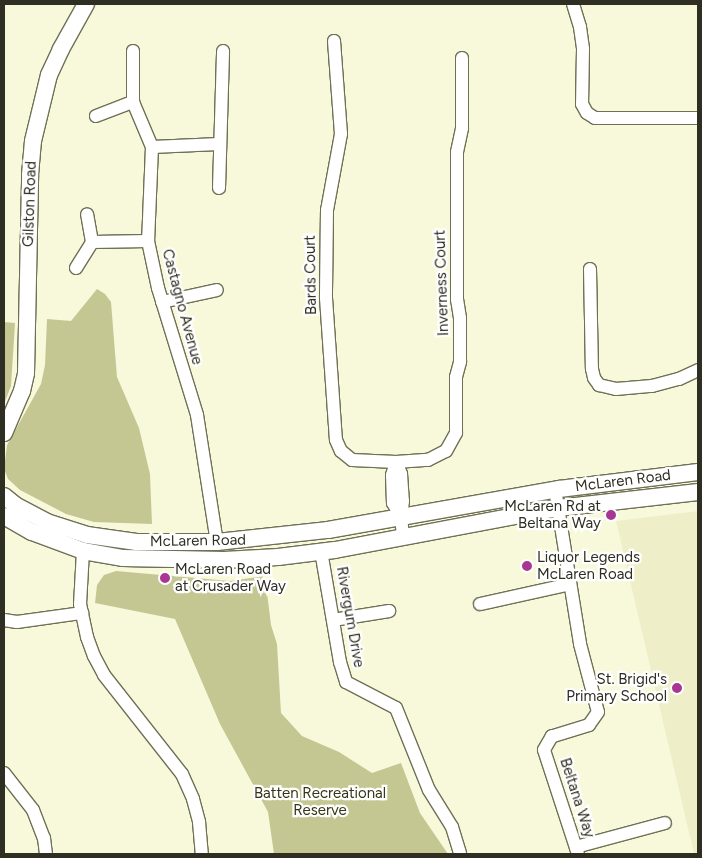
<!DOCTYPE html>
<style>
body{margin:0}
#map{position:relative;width:702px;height:858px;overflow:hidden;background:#f8f9db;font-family:Figtree,sans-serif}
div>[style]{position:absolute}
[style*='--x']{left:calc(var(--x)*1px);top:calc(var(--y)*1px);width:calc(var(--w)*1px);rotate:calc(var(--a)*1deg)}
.built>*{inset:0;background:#eeefc9}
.green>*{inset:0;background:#c5c793}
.roads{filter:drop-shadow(1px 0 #6f7055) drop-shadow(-1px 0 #6f7055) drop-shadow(0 1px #6f7055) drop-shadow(0 -1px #6f7055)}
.minor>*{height:12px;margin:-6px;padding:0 6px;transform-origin:6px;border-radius:6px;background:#fff}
.major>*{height:16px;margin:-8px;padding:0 8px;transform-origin:8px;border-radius:8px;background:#fff}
.dots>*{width:14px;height:14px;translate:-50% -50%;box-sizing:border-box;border:2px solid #fff;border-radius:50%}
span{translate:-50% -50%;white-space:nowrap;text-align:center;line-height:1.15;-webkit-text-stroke:4.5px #fff;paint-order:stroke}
.street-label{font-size:15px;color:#2e2e23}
.poi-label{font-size:15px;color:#2e2e23}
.right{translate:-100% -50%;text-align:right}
.left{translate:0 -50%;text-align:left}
.park-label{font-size:15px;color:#363615}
.frame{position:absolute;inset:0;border:5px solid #2e2e23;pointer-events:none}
</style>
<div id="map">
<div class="built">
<i style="clip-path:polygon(698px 511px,698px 854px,694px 854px,616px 521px)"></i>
</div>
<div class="green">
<i style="clip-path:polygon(97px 289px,105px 294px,111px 302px,117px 377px,139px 428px,150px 474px,152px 524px,94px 522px,66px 514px,20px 490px,8px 479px,4px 469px,7px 445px,41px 384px,45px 365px,47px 319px,71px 321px)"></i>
<i style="clip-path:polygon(4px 322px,15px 323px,11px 386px,4px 404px)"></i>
<i style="clip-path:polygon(116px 571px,230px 581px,265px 576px,271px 625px,277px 644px,281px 713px,302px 736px,339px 752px,372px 773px,401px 763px,420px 813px,448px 854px,274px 854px,268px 812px,220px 724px,175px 619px,95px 603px,97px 585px,104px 575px)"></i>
</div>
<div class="roads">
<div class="minor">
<i style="--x:573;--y:4;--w:24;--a:73"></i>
<i style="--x:580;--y:27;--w:22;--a:82"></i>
<i style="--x:583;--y:49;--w:55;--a:91"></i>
<i style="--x:582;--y:104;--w:10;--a:61"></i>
<i style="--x:587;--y:113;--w:9;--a:32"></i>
<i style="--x:595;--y:118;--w:103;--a:0"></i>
<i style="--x:334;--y:41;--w:93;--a:85.7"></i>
<i style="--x:341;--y:134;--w:77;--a:100.4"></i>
<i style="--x:327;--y:210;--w:88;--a:90.7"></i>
<i style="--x:326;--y:298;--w:142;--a:86"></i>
<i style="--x:336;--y:440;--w:12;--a:66"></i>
<i style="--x:341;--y:451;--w:14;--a:39"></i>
<i style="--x:352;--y:460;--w:44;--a:2.6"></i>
<i style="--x:396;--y:462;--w:32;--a:-4"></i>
<i style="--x:428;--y:460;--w:20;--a:-27"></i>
<i style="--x:446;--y:451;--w:21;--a:-61"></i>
<i style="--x:456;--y:433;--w:56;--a:-90"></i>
<i style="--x:456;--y:377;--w:16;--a:-75"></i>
<i style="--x:460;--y:362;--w:44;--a:-90"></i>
<i style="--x:460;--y:318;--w:18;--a:-99"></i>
<i style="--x:457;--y:300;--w:148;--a:-90"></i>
<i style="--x:457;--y:152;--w:25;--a:-78"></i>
<i style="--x:462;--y:128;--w:70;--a:-90"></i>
<i style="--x:133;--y:51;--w:51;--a:90"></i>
<i style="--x:133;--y:102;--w:49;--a:67.1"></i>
<i style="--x:152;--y:147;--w:94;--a:92.4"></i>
<i style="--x:148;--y:241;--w:48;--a:78"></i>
<i style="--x:158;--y:288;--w:133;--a:72.9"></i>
<i style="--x:197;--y:415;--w:129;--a:81.1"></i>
<i style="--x:96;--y:116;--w:40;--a:-21"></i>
<i style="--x:152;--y:147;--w:67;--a:-2.6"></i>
<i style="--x:219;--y:188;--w:137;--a:-88.3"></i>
<i style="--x:92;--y:242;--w:56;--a:-1"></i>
<i style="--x:76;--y:268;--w:31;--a:-58"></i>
<i style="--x:92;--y:242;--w:28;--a:-100"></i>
<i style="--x:590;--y:269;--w:100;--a:88.9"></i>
<i style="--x:592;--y:369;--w:9;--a:77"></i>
<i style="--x:594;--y:378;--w:9;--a:54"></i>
<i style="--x:599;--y:385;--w:17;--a:13"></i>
<i style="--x:616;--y:389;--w:36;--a:-5"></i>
<i style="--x:652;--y:386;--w:28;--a:-15"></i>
<i style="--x:679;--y:379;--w:21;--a:-25"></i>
<i style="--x:162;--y:302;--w:56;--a:-12.3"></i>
<i style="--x:396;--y:462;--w:13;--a:67"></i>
<i style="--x:401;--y:474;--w:27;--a:86"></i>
<i style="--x:403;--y:501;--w:16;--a:97"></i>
<i style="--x:401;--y:517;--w:20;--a:84"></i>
<i style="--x:396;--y:462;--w:14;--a:107"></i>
<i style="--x:392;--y:475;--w:28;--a:88"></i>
<i style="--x:393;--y:503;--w:16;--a:60"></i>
<i style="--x:555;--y:489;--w:157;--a:80.8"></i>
<i style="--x:580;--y:644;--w:70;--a:75.2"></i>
<i style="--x:598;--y:712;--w:16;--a:125"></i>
<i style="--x:589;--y:725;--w:39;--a:163"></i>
<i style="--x:552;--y:736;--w:16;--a:120"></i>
<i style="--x:544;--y:750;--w:109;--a:71.9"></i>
<i style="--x:83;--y:551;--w:53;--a:93.2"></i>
<i style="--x:80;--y:604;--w:34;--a:78"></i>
<i style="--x:87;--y:637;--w:20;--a:70"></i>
<i style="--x:94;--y:656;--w:21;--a:62"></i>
<i style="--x:104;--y:675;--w:126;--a:51.8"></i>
<i style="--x:182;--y:774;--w:27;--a:66"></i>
<i style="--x:193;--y:799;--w:24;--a:75"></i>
<i style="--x:199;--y:822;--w:32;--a:85"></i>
<i style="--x:321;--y:551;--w:113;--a:80.3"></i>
<i style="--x:340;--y:662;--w:21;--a:73"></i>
<i style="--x:346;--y:682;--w:56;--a:27.5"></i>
<i style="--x:396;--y:708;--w:88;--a:68.1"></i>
<i style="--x:429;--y:790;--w:44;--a:58.1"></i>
<i style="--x:452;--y:827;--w:28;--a:73"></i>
<i style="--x:480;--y:604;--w:92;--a:-12.5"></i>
<i style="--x:4;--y:620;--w:13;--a:9"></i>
<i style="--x:17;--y:622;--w:66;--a:-7.9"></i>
<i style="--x:333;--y:620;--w:57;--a:-9.1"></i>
<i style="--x:4;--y:773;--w:47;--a:51.9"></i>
<i style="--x:33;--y:810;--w:30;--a:69"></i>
<i style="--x:44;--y:838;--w:16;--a:83"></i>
<i style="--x:576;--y:847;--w:92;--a:-15.1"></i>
</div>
<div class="major">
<i style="--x:4;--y:433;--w:46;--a:-66.8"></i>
<i style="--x:22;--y:391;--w:18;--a:-77"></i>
<i style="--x:26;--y:373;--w:198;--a:-88.8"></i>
<i style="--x:30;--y:175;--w:34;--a:-85"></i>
<i style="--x:33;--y:141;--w:68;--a:-76.4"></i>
<i style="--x:49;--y:75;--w:29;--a:-65"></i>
<i style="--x:61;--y:49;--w:51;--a:-60.9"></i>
<i style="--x:4;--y:496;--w:14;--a:39"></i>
<i style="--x:15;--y:505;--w:36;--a:28"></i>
<i style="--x:47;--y:522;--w:42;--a:18"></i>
<i style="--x:87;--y:535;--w:50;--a:8"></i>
<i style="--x:137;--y:542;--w:80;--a:0"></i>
<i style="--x:217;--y:542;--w:112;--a:-6.2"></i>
<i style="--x:328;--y:530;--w:235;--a:-10.1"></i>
<i style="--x:559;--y:489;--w:140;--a:-7"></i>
<i style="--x:4;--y:516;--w:32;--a:30"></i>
<i style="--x:32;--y:532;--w:54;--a:20.4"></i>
<i style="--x:83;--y:551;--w:41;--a:9.9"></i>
<i style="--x:123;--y:558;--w:101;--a:1.1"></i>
<i style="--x:224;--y:560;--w:54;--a:-3.2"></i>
<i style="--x:278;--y:557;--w:57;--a:-7"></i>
<i style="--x:335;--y:550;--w:227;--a:-10.7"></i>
<i style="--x:558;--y:508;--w:141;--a:-6.5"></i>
</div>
</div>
<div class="dots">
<i style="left:611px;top:515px;background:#a93792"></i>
<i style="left:527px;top:566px;background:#a93792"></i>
<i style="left:165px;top:578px;background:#a93792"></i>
<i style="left:677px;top:688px;background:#a93792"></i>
</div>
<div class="street-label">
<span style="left:30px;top:204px;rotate:-88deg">Gilston Road</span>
<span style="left:311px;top:275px;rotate:-91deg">Bards Court</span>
<span style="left:442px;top:283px;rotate:-92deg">Inverness Court</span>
<span style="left:182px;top:307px;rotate:75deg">Castagno Avenue</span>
<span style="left:623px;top:481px;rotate:-7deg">McLaren Road</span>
<span style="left:198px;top:541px;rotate:-1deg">McLaren Road</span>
<span style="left:350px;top:617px;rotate:80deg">Rivergum Drive</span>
<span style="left:577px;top:798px;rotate:72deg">Beltana Way</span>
</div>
<div class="poi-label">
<span class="right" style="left:601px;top:515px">McLaren Rd at<br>Beltana Way</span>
<span class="left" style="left:537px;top:566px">Liquor Legends<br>McLaren Road</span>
<span class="left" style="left:175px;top:578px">McLaren Road<br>at Crusader Way</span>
<span class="right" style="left:667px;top:688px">St. Brigid's<br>Primary School</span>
</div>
<div class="park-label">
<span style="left:320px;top:802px">Batten Recreational<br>Reserve</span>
</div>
<div class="frame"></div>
</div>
